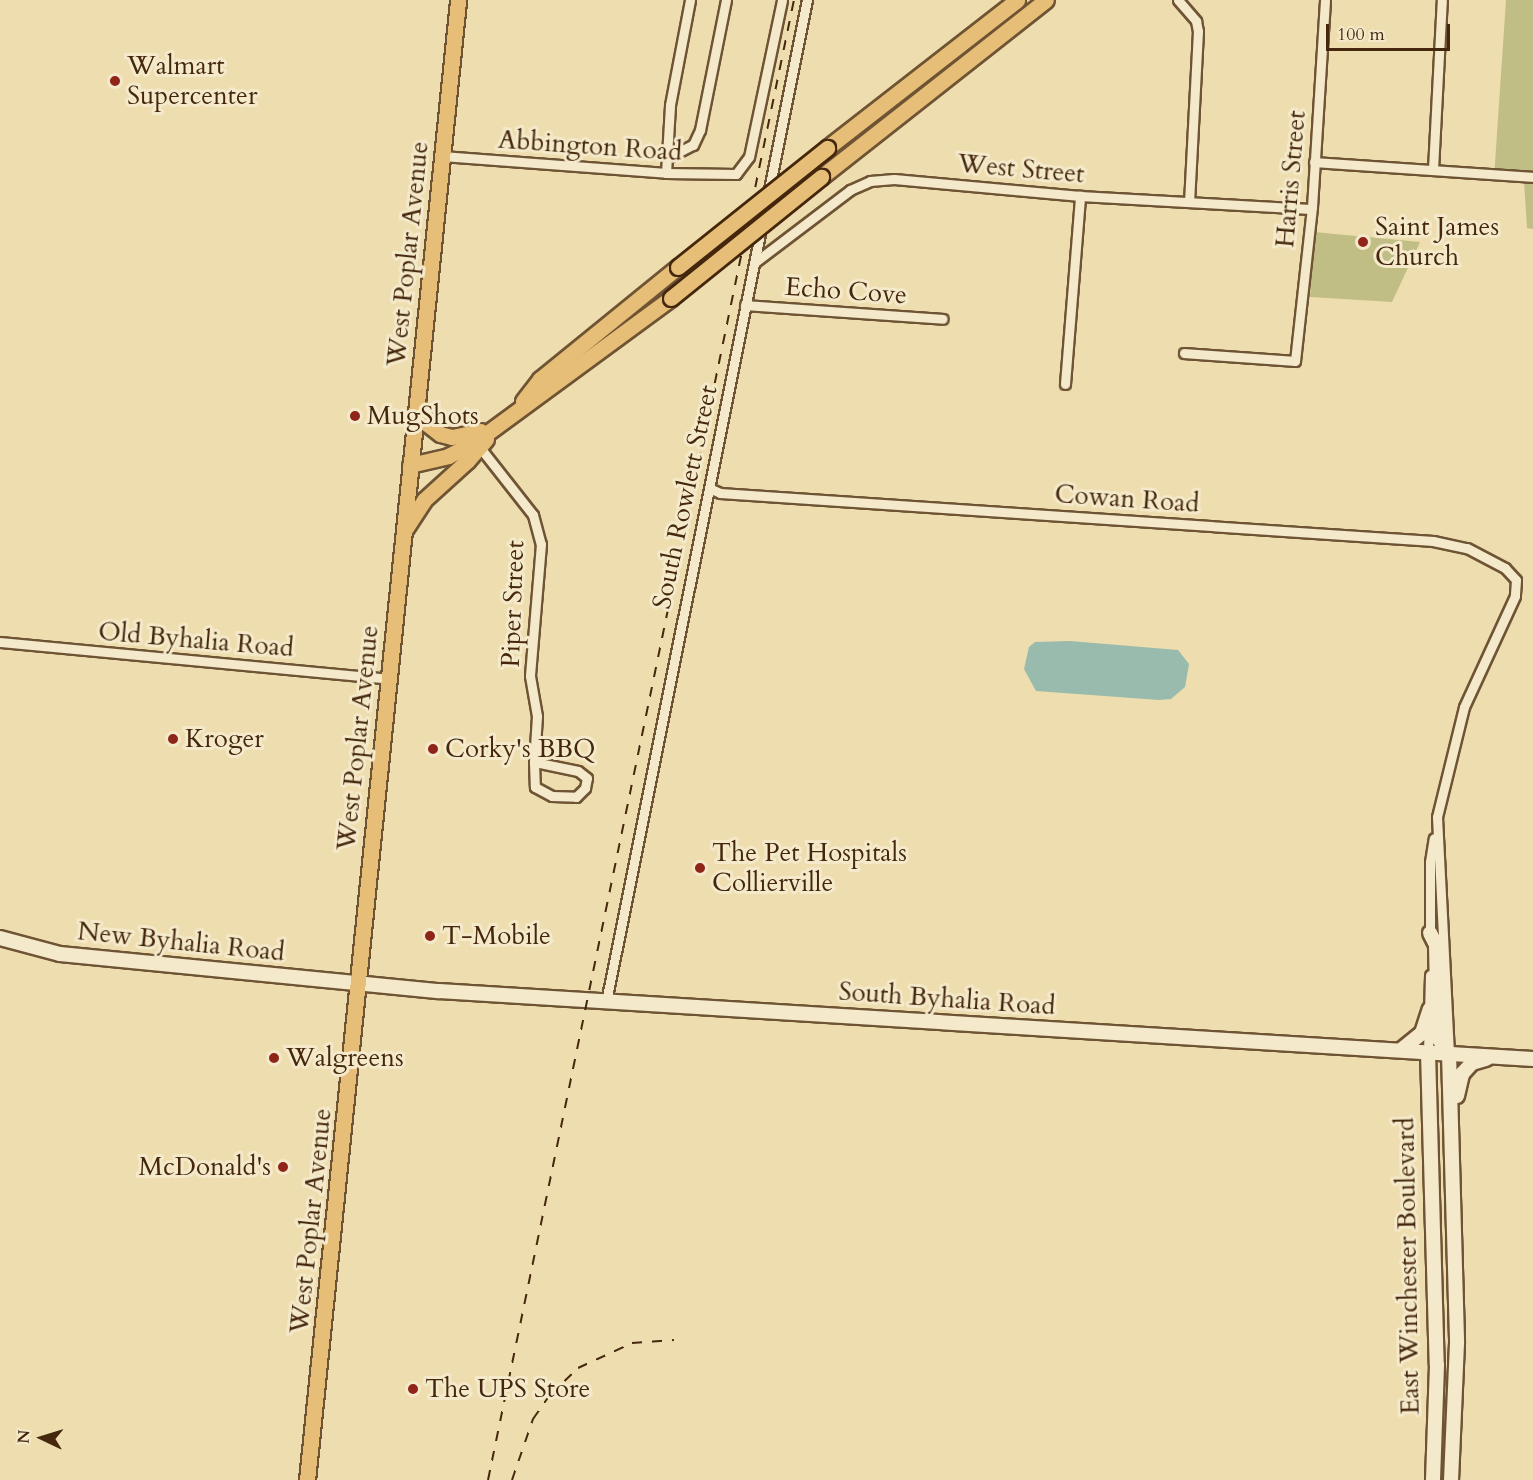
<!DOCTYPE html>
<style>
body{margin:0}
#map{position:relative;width:1533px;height:1480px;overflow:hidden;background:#eeddae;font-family:Cardo,serif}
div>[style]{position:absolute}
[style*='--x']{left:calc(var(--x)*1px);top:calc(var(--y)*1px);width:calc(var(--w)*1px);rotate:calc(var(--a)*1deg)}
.green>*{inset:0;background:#c1be85}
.water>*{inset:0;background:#99bbad}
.roads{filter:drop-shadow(2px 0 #6e5434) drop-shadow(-2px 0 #6e5434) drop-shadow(0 2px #6e5434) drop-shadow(0 -2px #6e5434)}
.street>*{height:9px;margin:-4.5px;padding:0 4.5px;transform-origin:4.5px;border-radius:4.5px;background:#f4e9ca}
.secondary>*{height:14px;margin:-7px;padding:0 7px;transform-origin:7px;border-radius:7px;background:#f4e9ca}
.primary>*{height:15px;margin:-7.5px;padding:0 7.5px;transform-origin:7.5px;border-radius:7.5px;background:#e7be77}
.rail>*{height:2px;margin-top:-1px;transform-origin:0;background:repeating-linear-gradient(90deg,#44270c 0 10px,transparent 0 20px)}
.bridges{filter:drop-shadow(2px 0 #44270c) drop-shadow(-2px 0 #44270c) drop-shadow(0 2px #44270c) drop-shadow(0 -2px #44270c)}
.primary-bridge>*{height:15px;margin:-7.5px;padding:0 7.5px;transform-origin:7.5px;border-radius:7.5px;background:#e7be77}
.dots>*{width:16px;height:16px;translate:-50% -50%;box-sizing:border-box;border:3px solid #f4e9ca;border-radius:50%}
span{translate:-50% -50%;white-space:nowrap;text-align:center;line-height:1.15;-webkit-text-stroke:6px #f4e9ca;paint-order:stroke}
.poi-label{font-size:26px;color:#44270c}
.left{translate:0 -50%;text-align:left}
.right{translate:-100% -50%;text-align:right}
.street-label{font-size:26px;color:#44270c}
.north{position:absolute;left:12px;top:1408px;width:60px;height:60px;-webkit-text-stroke:4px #f4e9ca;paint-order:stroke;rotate:274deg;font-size:16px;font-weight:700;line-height:24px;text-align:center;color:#44270c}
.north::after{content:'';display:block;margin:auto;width:21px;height:27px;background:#44270c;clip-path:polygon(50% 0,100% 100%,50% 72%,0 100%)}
.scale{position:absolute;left:1326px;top:24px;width:124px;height:27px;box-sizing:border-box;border:3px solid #44270c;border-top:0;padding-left:8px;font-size:18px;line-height:21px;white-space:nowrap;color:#44270c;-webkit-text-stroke:4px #f4e9ca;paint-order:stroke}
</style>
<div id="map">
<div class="green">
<i style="clip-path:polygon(1506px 0,1533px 0,1533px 229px,1527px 228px,1524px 181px,1494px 178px)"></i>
<i style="clip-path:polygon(1314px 232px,1420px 242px,1392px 302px,1310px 297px)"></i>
</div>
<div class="water">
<i style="clip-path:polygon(1070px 641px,1178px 650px,1189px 664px,1185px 687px,1171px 699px,1159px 700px,1036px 691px,1024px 669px,1029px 647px,1035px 642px)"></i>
</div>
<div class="roads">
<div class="street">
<i style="--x:1178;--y:0;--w:28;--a:49"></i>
<i style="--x:1196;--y:21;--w:10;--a:79"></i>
<i style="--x:1198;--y:31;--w:171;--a:93"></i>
<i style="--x:442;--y:156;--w:225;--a:4.3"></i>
<i style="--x:666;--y:173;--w:70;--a:0.8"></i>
<i style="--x:736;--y:174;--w:21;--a:-53"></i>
<i style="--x:749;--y:157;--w:160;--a:-78.1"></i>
<i style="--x:667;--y:158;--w:29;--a:-27"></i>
<i style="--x:693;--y:145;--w:17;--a:-65"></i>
<i style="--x:700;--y:130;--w:133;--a:-78.7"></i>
<i style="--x:1314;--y:162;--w:220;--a:3.9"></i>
<i style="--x:1433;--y:169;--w:169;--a:-87"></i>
<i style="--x:666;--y:173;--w:68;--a:-86.6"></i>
<i style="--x:670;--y:105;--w:107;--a:-79.2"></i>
<i style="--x:754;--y:263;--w:121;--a:-37.2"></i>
<i style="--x:850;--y:190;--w:22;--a:-24"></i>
<i style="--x:870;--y:181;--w:24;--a:-5"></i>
<i style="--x:894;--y:179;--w:187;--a:5.2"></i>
<i style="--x:1080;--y:196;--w:231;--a:3.2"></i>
<i style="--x:745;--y:305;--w:198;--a:4"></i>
<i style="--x:1184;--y:353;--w:111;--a:4.1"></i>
<i style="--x:1295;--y:361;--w:155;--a:-83.7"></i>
<i style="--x:1312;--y:207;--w:207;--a:-86.4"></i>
<i style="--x:1065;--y:384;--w:189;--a:-85.4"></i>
<i style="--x:478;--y:445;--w:89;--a:51.8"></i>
<i style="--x:533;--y:515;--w:30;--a:75"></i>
<i style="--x:541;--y:544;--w:132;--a:94.8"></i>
<i style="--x:530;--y:676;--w:41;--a:80.1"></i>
<i style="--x:537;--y:716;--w:46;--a:93.7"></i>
<i style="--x:534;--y:762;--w:25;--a:88"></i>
<i style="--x:535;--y:787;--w:19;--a:28"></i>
<i style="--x:552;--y:796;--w:24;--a:2"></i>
<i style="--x:576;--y:797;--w:13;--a:-45"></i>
<i style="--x:585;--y:788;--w:10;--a:-79"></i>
<i style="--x:587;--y:778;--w:11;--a:-142"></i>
<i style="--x:578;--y:771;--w:45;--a:-168.4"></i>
<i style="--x:709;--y:488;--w:12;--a:24"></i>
<i style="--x:720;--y:493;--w:715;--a:3.85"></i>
<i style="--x:1433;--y:541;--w:35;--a:12"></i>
<i style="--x:1467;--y:548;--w:43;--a:27.8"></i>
<i style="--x:1505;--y:568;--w:16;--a:47"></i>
<i style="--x:1516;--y:580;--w:16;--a:94"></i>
<i style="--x:1515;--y:596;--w:122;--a:114.7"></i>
<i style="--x:1464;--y:707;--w:113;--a:103.8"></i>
<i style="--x:1437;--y:817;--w:235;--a:87.1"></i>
<i style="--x:0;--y:642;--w:390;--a:5.4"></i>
<i style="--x:1430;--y:938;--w:76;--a:-90"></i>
<i style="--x:1430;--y:862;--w:24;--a:-81"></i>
<i style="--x:606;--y:1002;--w:1022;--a:-78.66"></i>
<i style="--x:1428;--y:1052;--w:77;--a:-88.5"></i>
</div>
<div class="secondary">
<i style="--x:1430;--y:933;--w:13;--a:63"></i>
<i style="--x:1436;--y:945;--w:93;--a:88.8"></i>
<i style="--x:1438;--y:1038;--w:19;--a:54"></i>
<i style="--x:0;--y:938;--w:62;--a:14.9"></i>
<i style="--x:60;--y:954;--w:381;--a:5.6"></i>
<i style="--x:439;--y:991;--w:1096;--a:3.56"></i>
<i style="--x:1401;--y:1050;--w:27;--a:-39"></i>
<i style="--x:1422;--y:1033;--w:25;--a:-72"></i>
<i style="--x:1428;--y:1052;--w:313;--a:88.4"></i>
<i style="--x:1437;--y:1365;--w:115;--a:92"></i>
<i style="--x:1449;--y:1053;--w:290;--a:88.4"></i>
<i style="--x:1457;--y:1343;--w:137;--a:92.5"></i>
<i style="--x:1457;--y:1096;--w:23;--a:-77"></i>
<i style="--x:1462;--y:1074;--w:15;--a:-48"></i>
<i style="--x:1472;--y:1063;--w:15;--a:-16"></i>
</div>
<div class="primary">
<i style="--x:827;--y:148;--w:241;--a:-37.9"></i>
<i style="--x:821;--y:177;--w:286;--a:-38.2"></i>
<i style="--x:523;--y:401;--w:28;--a:-52"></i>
<i style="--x:540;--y:379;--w:178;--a:-39.1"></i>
<i style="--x:417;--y:403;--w:22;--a:66"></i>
<i style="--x:426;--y:423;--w:18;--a:38"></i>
<i style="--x:440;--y:434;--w:12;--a:14"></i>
<i style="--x:452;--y:437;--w:29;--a:-12"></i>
<i style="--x:410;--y:465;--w:39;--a:-13"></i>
<i style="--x:448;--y:456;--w:30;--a:-27"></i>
<i style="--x:475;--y:442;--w:243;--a:-36.3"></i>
<i style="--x:406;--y:528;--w:33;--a:-57"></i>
<i style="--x:424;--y:500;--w:58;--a:-42.2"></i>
<i style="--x:467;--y:461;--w:29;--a:-49"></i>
<i style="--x:307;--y:1480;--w:1488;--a:-84.17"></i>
</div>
</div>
<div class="rail">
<i style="--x:488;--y:1480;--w:1511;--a:-78.32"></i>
<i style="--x:512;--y:1480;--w:65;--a:-71"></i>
<i style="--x:533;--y:1419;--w:29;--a:-55"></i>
<i style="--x:550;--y:1395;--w:39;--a:-44"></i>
<i style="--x:578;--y:1368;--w:60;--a:-24.8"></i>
<i style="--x:632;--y:1343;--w:42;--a:-4.1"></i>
</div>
<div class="bridges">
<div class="primary-bridge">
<i style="--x:678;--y:267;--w:191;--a:-38.6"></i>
<i style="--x:671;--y:298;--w:193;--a:-38.9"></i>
</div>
</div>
<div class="dots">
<i style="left:115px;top:81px;background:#8f2418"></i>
<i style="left:1363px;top:242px;background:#8f2418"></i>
<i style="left:355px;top:416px;background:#8f2418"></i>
<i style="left:173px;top:739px;background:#8f2418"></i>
<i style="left:433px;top:749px;background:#8f2418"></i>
<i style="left:700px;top:868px;background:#8f2418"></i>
<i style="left:430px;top:936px;background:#8f2418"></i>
<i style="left:274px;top:1058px;background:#8f2418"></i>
<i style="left:283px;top:1167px;background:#8f2418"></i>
<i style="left:413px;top:1389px;background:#8f2418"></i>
</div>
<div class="poi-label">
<span class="left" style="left:127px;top:81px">Walmart<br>Supercenter</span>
<span class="left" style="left:1375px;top:242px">Saint James<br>Church</span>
<span class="left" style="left:367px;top:416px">MugShots</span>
<span class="left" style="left:185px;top:739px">Kroger</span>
<span class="left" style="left:445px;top:749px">Corky's BBQ</span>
<span class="left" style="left:712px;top:868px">The Pet Hospitals<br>Collierville</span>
<span class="left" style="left:442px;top:936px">T-Mobile</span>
<span class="left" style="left:286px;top:1058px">Walgreens</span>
<span class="right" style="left:271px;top:1167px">McDonald's</span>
<span class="left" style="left:425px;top:1389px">The UPS Store</span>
</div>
<div class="street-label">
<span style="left:590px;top:146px;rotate:4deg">Abbington Road</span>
<span style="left:1021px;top:169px;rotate:5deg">West Street</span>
<span style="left:1291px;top:179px;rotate:-85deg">Harris Street</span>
<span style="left:408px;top:254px;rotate:-84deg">West Poplar Avenue</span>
<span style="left:846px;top:291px;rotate:4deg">Echo Cove</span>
<span style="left:685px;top:497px;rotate:-78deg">South Rowlett Street</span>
<span style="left:1127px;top:499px;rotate:4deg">Cowan Road</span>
<span style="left:513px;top:604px;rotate:-88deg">Piper Street</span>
<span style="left:196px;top:640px;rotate:5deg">Old Byhalia Road</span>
<span style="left:358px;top:738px;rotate:-84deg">West Poplar Avenue</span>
<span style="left:181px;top:942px;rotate:6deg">New Byhalia Road</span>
<span style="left:947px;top:999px;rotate:4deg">South Byhalia Road</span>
<span style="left:311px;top:1221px;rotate:-84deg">West Poplar Avenue</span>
<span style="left:1408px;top:1266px;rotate:-91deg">East Winchester Boulevard</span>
</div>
<div class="north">N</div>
<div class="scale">100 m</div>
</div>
